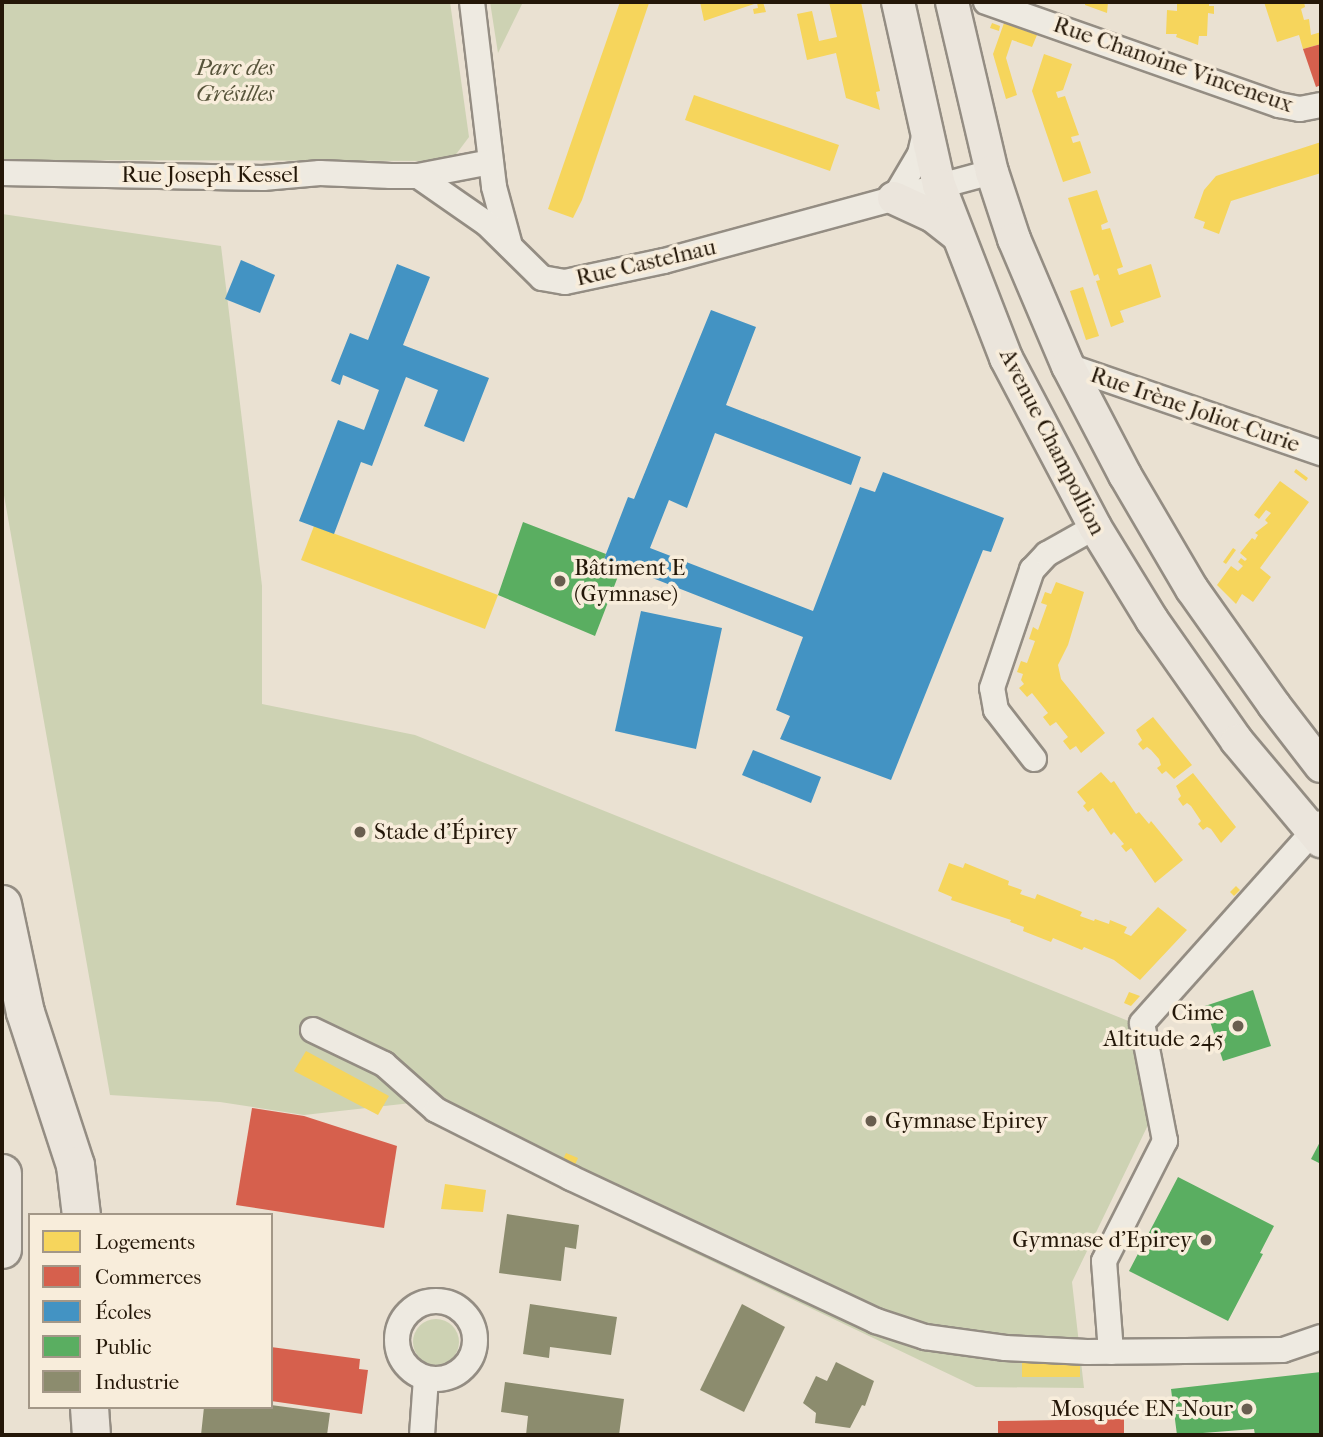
<!DOCTYPE html>
<meta charset="utf-8">
<style>
body{margin:0}
#map{position:relative;width:1323px;height:1437px;overflow:hidden;background:#eae1d2;font-family:"IM FELL French Canon",serif}
div>[style]{position:absolute}
[style*='--x']{left:calc(var(--x)*1px);top:calc(var(--y)*1px);width:calc(var(--w)*1px);rotate:calc(var(--a)*1deg)}
.green>*{inset:0;background:#cdd2b3}
.round{border-radius:50%}
.homes>*{inset:0;background:#f6d55c}
.shops>*{inset:0;background:#d6604d}
.schools>*{inset:0;background:#4393c3}
.public>*{inset:0;background:#5aae61}
.industry>*{inset:0;background:#8c8c6e}
.roads{filter:drop-shadow(2px 0 #948d83) drop-shadow(-2px 0 #948d83) drop-shadow(0 2px #948d83) drop-shadow(0 -2px #948d83)}
.minor>*{height:24px;margin:-12px;padding:0 12px;transform-origin:12px;border-radius:12px;background:#eeeae1}
.minor>.ring{margin:-12px;padding:0;box-sizing:content-box;background:none;border:24px solid #eeeae1;border-radius:50%}
.major>*{height:32px;margin:-16px;padding:0 16px;transform-origin:16px;border-radius:16px;background:#ebe5dc}
.highway>*{height:37px;margin:-18.5px;padding:0 18.5px;transform-origin:18.5px;border-radius:18.5px;background:#ebe5dc}
.dots>*{width:19px;height:19px;translate:-50% -50%;box-sizing:border-box;border:4px solid #f8eddb;border-radius:50%}
span{translate:-50% -50%;white-space:nowrap;text-align:center;line-height:1.15;-webkit-text-stroke:7px #f8eddb;paint-order:stroke}
.street-label{font-size:23px;color:#241708}
.park-label{font-size:23px;color:#57543b;font-style:italic}
.poi-label{font-size:23px;color:#241708}
.left{translate:0 -50%;text-align:left}
.right{translate:-100% -50%;text-align:right}
.frame{position:absolute;inset:0;border:4px solid #241708;pointer-events:none}
.legend{position:absolute;left:28px;top:1213px;width:245px;height:196px;box-sizing:border-box;background:#f8eddb;border:2px solid #a39787;margin:0;padding:9px 12px;list-style:none;font-size:21px;color:#241708}
.legend li{display:flex;align-items:center;gap:14px;height:35px}
.legend b{width:35px;border:2px solid #a39787}
</style>
<div id="map">
<div class="green">
<i style="clip-path:polygon(2px 2px,450px 2px,469px 137px,451px 161px,2px 160px)"></i>
<i style="clip-path:polygon(490px 2px,523px 2px,498px 53px)"></i>
<i style="clip-path:polygon(2px 214px,221px 246px,262px 586px,262px 704px,415px 735px,1131px 1022px,1148px 1125px,1072px 1282px,1084px 1388px,976px 1387px,636px 1225px,524px 1146px,429px 1101px,304px 1115px,220px 1102px,110px 1095px,2px 484px)"></i>
<i class="round" style="left:413px;top:1319px;width:46px;height:46px"></i>
</div>
<div class="homes">
<i style="clip-path:polygon(620px 2px,649px 3px,582px 200px,573px 218px,548px 209px)"></i>
<i style="clip-path:polygon(700px 2px,763px 2px,766px 12px,754px 14px,753px 9px,758px 8px,757px 3px,704px 21px)"></i>
<i style="clip-path:polygon(829px 2px,861px 2px,880px 91px,876px 92px,880px 110px,846px 98px,836px 53px,807px 60px,797px 14px,812px 11px,819px 41px,837px 37px)"></i>
<i style="clip-path:polygon(1085px 2px,1108px 2px,1107px 13px,1085px 5px)"></i>
<i style="clip-path:polygon(1177px 2px,1209px 2px,1209px 6px,1214px 6px,1214px 14px,1208px 13px,1207px 36px,1199px 36px,1198px 45px,1176px 37px,1177px 34px,1166px 34px,1167px 10px,1177px 11px)"></i>
<i style="clip-path:polygon(1264px 2px,1304px 2px,1305px 7px,1301px 9px,1304px 20px,1309px 19px,1311px 35px,1321px 32px,1321px 44px,1303px 49px,1299px 35px,1277px 42px)"></i>
<i style="clip-path:polygon(992px 23px,1000px 26px,999px 31px,990px 28px)"></i>
<i style="clip-path:polygon(1004px 23px,1037px 35px,1032px 47px,1012px 40px,1006px 58px,1017px 95px,1006px 99px,993px 54px)"></i>
<i style="clip-path:polygon(1044px 54px,1072px 64px,1063px 90px,1056px 92px,1058px 98px,1065px 96px,1079px 135px,1071px 137px,1073px 143px,1080px 141px,1091px 173px,1063px 182px,1032px 91px)"></i>
<i style="clip-path:polygon(694px 95px,839px 145px,830px 171px,685px 120px)"></i>
<i style="clip-path:polygon(1321px 142px,1321px 173px,1231px 201px,1219px 234px,1203px 228px,1205px 222px,1194px 218px,1204px 190px,1216px 176px)"></i>
<i style="clip-path:polygon(1097px 190px,1108px 222px,1101px 225px,1102px 230px,1110px 228px,1123px 267px,1117px 269px,1119px 275px,1151px 264px,1161px 297px,1120px 311px,1124px 322px,1111px 327px,1096px 281px,1100px 280px,1098px 274px,1094px 276px,1068px 198px)"></i>
<i style="clip-path:polygon(1083px 287px,1099px 336px,1086px 340px,1070px 291px)"></i>
<i style="clip-path:polygon(1296px 469px,1308px 478px,1306px 481px,1294px 472px)"></i>
<i style="clip-path:polygon(1280px 481px,1309px 502px,1260px 568px,1271px 577px,1253px 602px,1242px 594px,1236px 604px,1217px 585px,1231px 566px,1238px 571px,1243px 566px,1238px 562px,1241px 558px,1245px 561px,1247px 559px,1240px 553px,1252px 538px,1255px 540px,1258px 535px,1255px 533px,1268px 523px,1265px 520px,1271px 513px,1266px 510px,1259px 519px,1254px 515px)"></i>
<i style="clip-path:polygon(314px 526px,498px 595px,485px 629px,301px 560px)"></i>
<i style="clip-path:polygon(1233px 548px,1236px 550px,1226px 564px,1223px 562px)"></i>
<i style="clip-path:polygon(1056px 582px,1084px 592px,1068px 645px,1058px 665px,1061px 679px,1105px 733px,1081px 753px,1076px 746px,1070px 750px,1063px 741px,1068px 737px,1056px 722px,1050px 726px,1043px 717px,1048px 713px,1032px 693px,1027px 697px,1019px 688px,1024px 684px,1021px 680px,1023px 674px,1017px 672px,1021px 661px,1027px 663px,1035px 641px,1029px 639px,1033px 627px,1038px 630px,1047px 605px,1041px 603px,1045px 592px,1051px 594px)"></i>
<i style="clip-path:polygon(1153px 717px,1192px 765px,1174px 779px,1166px 771px,1162px 774px,1157px 768px,1161px 765px,1159px 759px,1151px 750px,1147px 747px,1143px 750px,1138px 744px,1142px 740px,1136px 730px)"></i>
<i style="clip-path:polygon(1101px 772px,1111px 783px,1114px 781px,1136px 814px,1139px 812px,1149px 824px,1151px 821px,1183px 860px,1155px 883px,1131px 848px,1126px 852px,1121px 846px,1124px 844px,1114px 832px,1111px 835px,1093px 808px,1088px 812px,1083px 806px,1086px 803px,1077px 792px)"></i>
<i style="clip-path:polygon(1193px 773px,1236px 827px,1221px 843px,1211px 829px,1207px 827px,1203px 830px,1198px 824px,1201px 821px,1191px 806px,1187px 803px,1183px 806px,1178px 799px,1181px 796px,1176px 786px)"></i>
<i style="clip-path:polygon(949px 863px,963px 868px,965px 863px,1009px 881px,1008px 885px,1022px 890px,1020px 894px,1035px 899px,1037px 894px,1082px 912px,1080px 916px,1094px 921px,1095px 919px,1109px 924px,1110px 920px,1127px 927px,1124px 933px,1131px 936px,1158px 907px,1187px 930px,1140px 980px,1114px 960px,1084px 947px,1082px 950px,1053px 938px,1051px 942px,1023px 931px,1024px 927px,1010px 922px,1011px 920px,951px 900px,952px 897px,938px 891px)"></i>
<i style="clip-path:polygon(1236px 886px,1240px 890px,1234px 896px,1230px 892px)"></i>
<i style="clip-path:polygon(1129px 992px,1140px 996px,1131px 1006px,1124px 1003px)"></i>
<i style="clip-path:polygon(306px 1051px,389px 1096px,378px 1115px,294px 1071px)"></i>
<i style="clip-path:polygon(566px 1153px,578px 1158px,573px 1169px,561px 1164px)"></i>
<i style="clip-path:polygon(445px 1184px,486px 1190px,483px 1212px,441px 1209px)"></i>
<i style="clip-path:polygon(1022px 1358px,1080px 1359px,1080px 1377px,1022px 1377px)"></i>
</div>
<div class="shops">
<i style="clip-path:polygon(1321px 44px,1321px 85px,1316px 87px,1303px 49px)"></i>
<i style="clip-path:polygon(252px 1108px,304px 1116px,397px 1146px,384px 1228px,236px 1205px)"></i>
<i style="clip-path:polygon(271px 1347px,360px 1359px,359px 1369px,368px 1370px,362px 1414px,271px 1401px)"></i>
<i style="clip-path:polygon(1124px 1419px,1124px 1435px,998px 1435px,998px 1421px)"></i>
</div>
<div class="schools">
<i style="clip-path:polygon(241px 260px,275px 275px,260px 313px,225px 299px)"></i>
<i style="clip-path:polygon(397px 264px,430px 277px,403px 345px,489px 378px,464px 442px,424px 426px,438px 390px,406px 377px,372px 466px,361px 462px,334px 534px,299px 521px,338px 420px,364px 430px,379px 390px,343px 375px,340px 385px,331px 381px,350px 333px,368px 340px)"></i>
<i style="clip-path:polygon(711px 310px,756px 327px,726px 405px,861px 457px,851px 485px,715px 433px,687px 508px,669px 500px,650px 548px,813px 611px,860px 487px,875px 492px,883px 472px,1004px 518px,991px 552px,983px 550px,891px 780px,780px 739px,790px 716px,776px 710px,803px 637px,604px 559px,628px 497px,634px 499px)"></i>
<i style="clip-path:polygon(641px 611px,722px 628px,696px 749px,615px 731px)"></i>
<i style="clip-path:polygon(753px 750px,821px 777px,811px 803px,742px 775px)"></i>
</div>
<div class="public">
<i style="clip-path:polygon(523px 522px,606px 554px,604px 559px,622px 566px,595px 636px,498px 595px)"></i>
<i style="clip-path:polygon(1253px 990px,1271px 1046px,1223px 1061px,1205px 1006px)"></i>
<i style="clip-path:polygon(1321px 1140px,1321px 1164px,1311px 1159px)"></i>
<i style="clip-path:polygon(1178px 1177px,1274px 1226px,1260px 1253px,1263px 1254px,1228px 1321px,1129px 1271px)"></i>
<i style="clip-path:polygon(1321px 1372px,1321px 1435px,1255px 1435px,1254px 1429px,1177px 1435px,1171px 1389px)"></i>
</div>
<div class="industry">
<i style="clip-path:polygon(507px 1214px,579px 1225px,576px 1249px,565px 1247px,561px 1281px,499px 1273px)"></i>
<i style="clip-path:polygon(530px 1304px,617px 1317px,611px 1355px,550px 1347px,549px 1358px,523px 1354px)"></i>
<i style="clip-path:polygon(742px 1304px,785px 1327px,744px 1412px,700px 1390px)"></i>
<i style="clip-path:polygon(836px 1362px,874px 1381px,865px 1406px,862px 1405px,850px 1428px,815px 1423px,816px 1413px,803px 1403px,816px 1376px,827px 1381px)"></i>
<i style="clip-path:polygon(505px 1382px,624px 1399px,619px 1435px,526px 1435px,528px 1416px,501px 1412px)"></i>
<i style="clip-path:polygon(271px 1405px,330px 1413px,327px 1435px,201px 1435px,204px 1407px,271px 1407px)"></i>
</div>
<div class="roads">
<div class="minor">
<i style="--x:472;--y:2;--w:186;--a:83.2"></i>
<i style="--x:494;--y:187;--w:61;--a:74.8"></i>
<i style="--x:986;--y:2;--w:311;--a:19.4"></i>
<i style="--x:1279;--y:105;--w:21;--a:11"></i>
<i style="--x:1300;--y:109;--w:21;--a:-11"></i>
<i style="--x:2;--y:173;--w:261;--a:1.1"></i>
<i style="--x:263;--y:178;--w:57;--a:-5"></i>
<i style="--x:320;--y:173;--w:71;--a:2.4"></i>
<i style="--x:391;--y:176;--w:27;--a:0"></i>
<i style="--x:418;--y:176;--w:74;--a:-10.9"></i>
<i style="--x:418;--y:176;--w:84;--a:34.8"></i>
<i style="--x:487;--y:224;--w:77;--a:44.5"></i>
<i style="--x:542;--y:278;--w:23;--a:10"></i>
<i style="--x:565;--y:282;--w:101;--a:-12"></i>
<i style="--x:664;--y:261;--w:340;--a:-15.2"></i>
<i style="--x:894;--y:198;--w:51;--a:-59.4"></i>
<i style="--x:920;--y:154;--w:27;--a:-77"></i>
<i style="--x:1068;--y:366;--w:268;--a:19"></i>
<i style="--x:1034;--y:759;--w:62;--a:-127.8"></i>
<i style="--x:996;--y:710;--w:22;--a:-100"></i>
<i style="--x:992;--y:688;--w:125;--a:-71.3"></i>
<i style="--x:1032;--y:570;--w:22;--a:-47"></i>
<i style="--x:1047;--y:554;--w:55;--a:-29.4"></i>
<i style="--x:313;--y:1030;--w:79;--a:25.6"></i>
<i style="--x:384;--y:1064;--w:69;--a:41.5"></i>
<i style="--x:436;--y:1110;--w:151;--a:26.7"></i>
<i style="--x:571;--y:1178;--w:337;--a:25.1"></i>
<i style="--x:876;--y:1321;--w:52;--a:18.1"></i>
<i style="--x:925;--y:1337;--w:81;--a:7.8"></i>
<i style="--x:1005;--y:1348;--w:82;--a:2.8"></i>
<i style="--x:1087;--y:1352;--w:196;--a:-0.6"></i>
<i style="--x:1283;--y:1350;--w:40;--a:-18.9"></i>
<i class="ring" style="left:397px;top:1301px;width:54px;height:54px"></i>
<i style="--x:1111;--y:1352;--w:91;--a:-94.4"></i>
<i style="--x:1104;--y:1261;--w:135;--a:-63.1"></i>
<i style="--x:1165;--y:1141;--w:120;--a:-101"></i>
<i style="--x:1142;--y:1023;--w:268;--a:-48.2"></i>
<i style="--x:422;--y:1435;--w:57;--a:-86"></i>
</div>
<div class="major">
<i style="--x:898;--y:2;--w:188;--a:77.4"></i>
<i style="--x:939;--y:185;--w:186;--a:68.8"></i>
<i style="--x:1006;--y:358;--w:191;--a:62.2"></i>
<i style="--x:1095;--y:527;--w:109;--a:58.5"></i>
<i style="--x:1152;--y:620;--w:148;--a:54.9"></i>
<i style="--x:1237;--y:741;--w:131;--a:50"></i>
<i style="--x:952;--y:2;--w:175;--a:76.8"></i>
<i style="--x:992;--y:172;--w:71;--a:71.8"></i>
<i style="--x:1014;--y:239;--w:138;--a:67"></i>
<i style="--x:1068;--y:366;--w:123;--a:62.4"></i>
<i style="--x:1125;--y:475;--w:132;--a:59.6"></i>
<i style="--x:1192;--y:589;--w:142;--a:54.7"></i>
<i style="--x:1274;--y:705;--w:77;--a:52.4"></i>
<i style="--x:894;--y:198;--w:43;--a:24.8"></i>
<i style="--x:933;--y:216;--w:31;--a:38"></i>
</div>
<div class="highway">
<i style="--x:2;--y:904;--w:110;--a:78"></i>
<i style="--x:25;--y:1012;--w:161;--a:71.9"></i>
<i style="--x:75;--y:1165;--w:50;--a:83.2"></i>
<i style="--x:2;--y:1173;--w:76;--a:90"></i>
<i style="--x:89;--y:1407;--w:28;--a:86"></i>
</div>
</div>
<div class="dots">
<i style="left:560px;top:581px;background:#695e4f"></i>
<i style="left:360px;top:832px;background:#695e4f"></i>
<i style="left:1238px;top:1026px;background:#695e4f"></i>
<i style="left:871px;top:1121px;background:#695e4f"></i>
<i style="left:1206px;top:1240px;background:#695e4f"></i>
<i style="left:1247px;top:1409px;background:#695e4f"></i>
</div>
<div class="street-label">
<span style="left:1173px;top:65px;rotate:19deg">Rue Chanoine Vinceneux</span>
<span style="left:210px;top:175px">Rue Joseph Kessel</span>
<span style="left:646px;top:263px;rotate:-13deg">Rue Castelnau</span>
<span style="left:1195px;top:410px;rotate:19deg">Rue Irène Joliot-Curie</span>
<span style="left:1052px;top:442px;rotate:63deg">Avenue Champollion</span>
</div>
<div class="park-label">
<span style="left:235px;top:81px">Parc des<br>Grésilles</span>
</div>
<div class="poi-label">
<span class="left" style="left:574px;top:581px">Bâtiment E<br>(Gymnase)</span>
<span class="left" style="left:374px;top:832px">Stade d'Épirey</span>
<span class="right" style="left:1224px;top:1026px">Cime<br>Altitude 245</span>
<span class="left" style="left:885px;top:1121px">Gymnase Epirey</span>
<span class="right" style="left:1192px;top:1240px">Gymnase d'Epirey</span>
<span class="right" style="left:1233px;top:1409px">Mosquée EN-Nour</span>
</div>
<div class="frame"></div>
<ul class="legend">
<li><b style="height:19px;background:#f6d55c"></b>Logements</li>
<li><b style="height:19px;background:#d6604d"></b>Commerces</li>
<li><b style="height:19px;background:#4393c3"></b>Écoles</li>
<li><b style="height:19px;background:#5aae61"></b>Public</li>
<li><b style="height:19px;background:#8c8c6e"></b>Industrie</li>
</ul>
</div>
